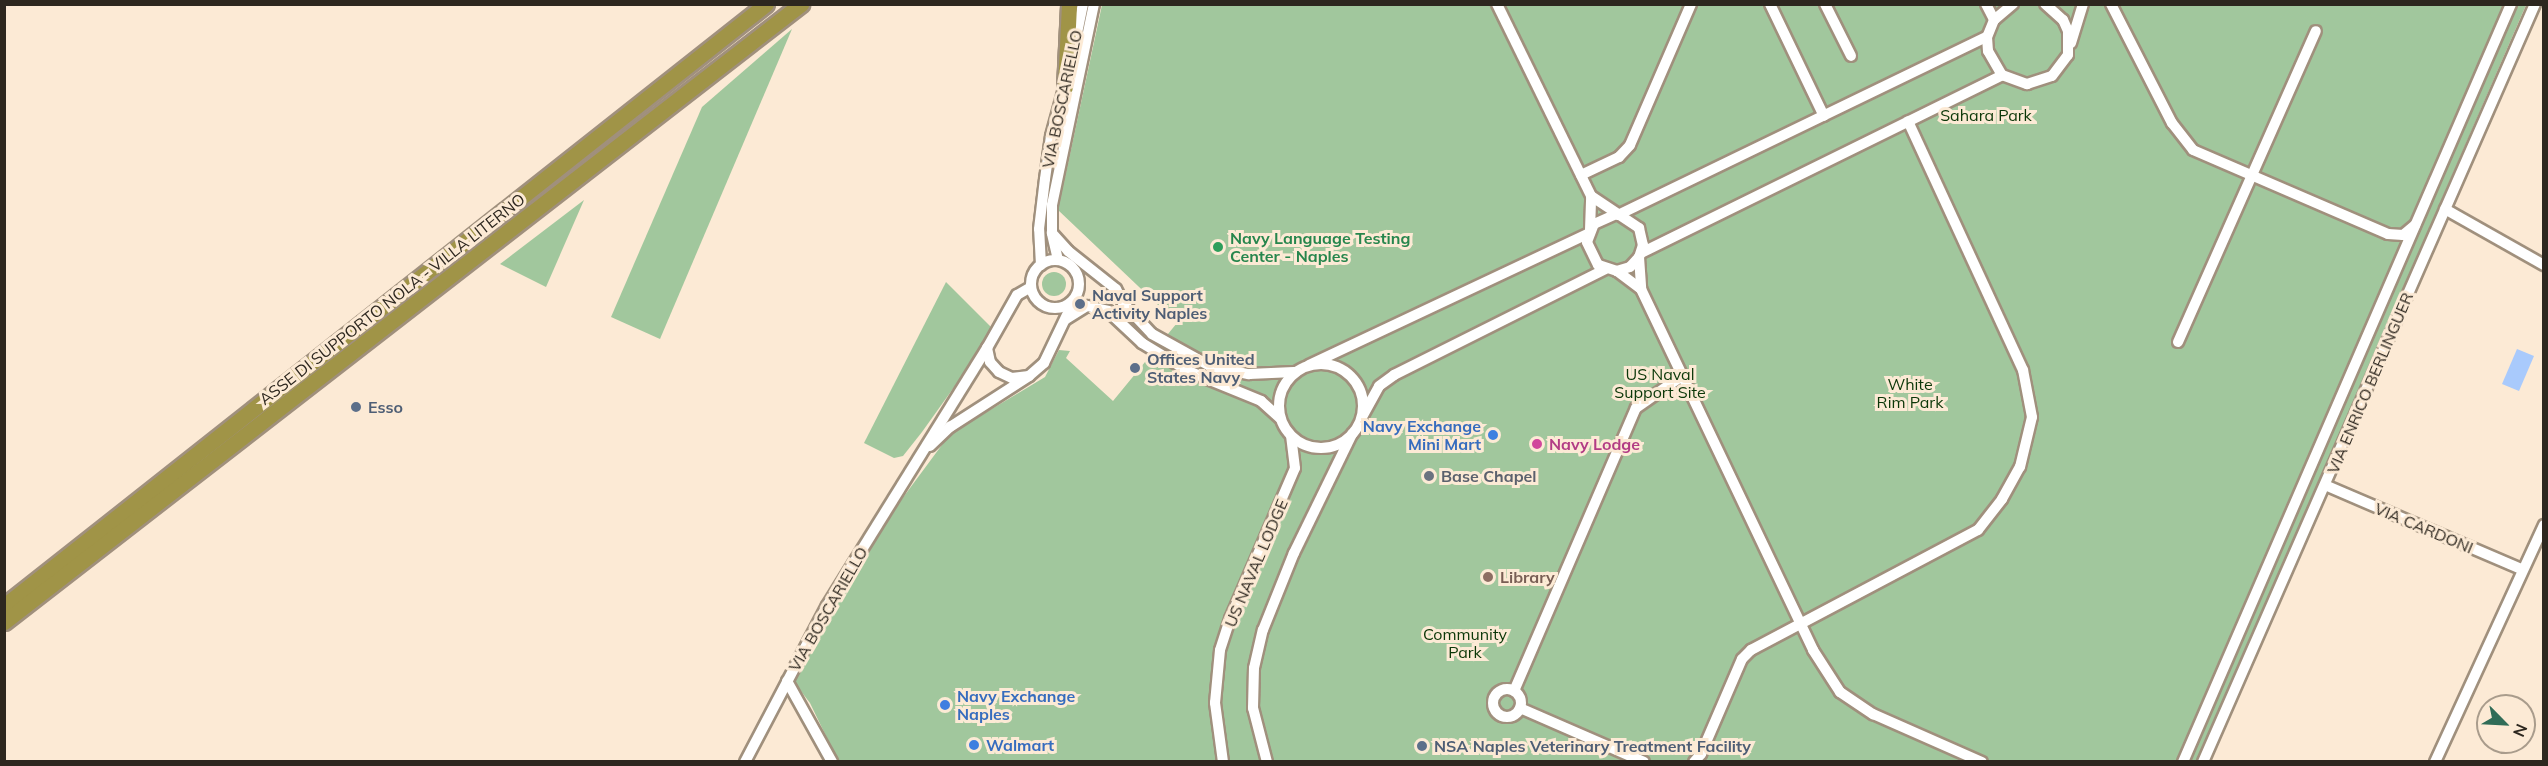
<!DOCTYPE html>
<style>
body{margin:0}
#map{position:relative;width:2548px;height:766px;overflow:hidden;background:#fcead5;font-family:Mulish,sans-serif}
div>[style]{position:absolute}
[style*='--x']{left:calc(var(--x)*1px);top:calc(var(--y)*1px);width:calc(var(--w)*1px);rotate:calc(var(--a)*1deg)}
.green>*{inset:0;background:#a1c79d}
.round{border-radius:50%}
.water>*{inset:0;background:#a9cafc}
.roads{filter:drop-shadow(2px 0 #a0907d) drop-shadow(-2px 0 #a0907d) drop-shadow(0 2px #a0907d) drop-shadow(0 -2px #a0907d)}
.minor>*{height:10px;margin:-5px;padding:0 5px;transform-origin:5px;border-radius:5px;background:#fff}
.minor>.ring{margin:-5px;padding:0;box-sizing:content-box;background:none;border:10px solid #fff;border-radius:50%}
.highway>*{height:15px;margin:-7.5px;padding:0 7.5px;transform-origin:7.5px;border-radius:7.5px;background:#a09447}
.dots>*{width:16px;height:16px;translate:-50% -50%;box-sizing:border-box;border:3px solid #fcead5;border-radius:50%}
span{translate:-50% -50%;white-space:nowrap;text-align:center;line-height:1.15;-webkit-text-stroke:6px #fcead5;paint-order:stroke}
.street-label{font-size:16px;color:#2d271f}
.park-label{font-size:16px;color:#0b3708}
.leisure-label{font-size:16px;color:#27864d;font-weight:700}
.left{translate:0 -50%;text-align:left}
.service-label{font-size:16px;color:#4e5e75;font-weight:700}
.shop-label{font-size:16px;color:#366cbe;font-weight:700}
.right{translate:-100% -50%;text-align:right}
.hotel-label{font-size:16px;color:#b23c85;font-weight:700}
.worship-label{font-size:16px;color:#5b616d;font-weight:700}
.education-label{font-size:16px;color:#785e54;font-weight:700}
.frame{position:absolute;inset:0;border:6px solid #2d271f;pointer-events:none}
.north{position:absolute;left:2476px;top:694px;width:60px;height:60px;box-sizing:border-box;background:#fcead5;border:2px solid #a99c8c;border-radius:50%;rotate:114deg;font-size:16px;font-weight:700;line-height:24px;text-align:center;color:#2d271f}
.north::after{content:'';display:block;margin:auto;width:21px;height:27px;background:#306c57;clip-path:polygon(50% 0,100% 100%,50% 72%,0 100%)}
</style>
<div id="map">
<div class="green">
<i style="clip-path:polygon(1102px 5px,2526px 5px,2198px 761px,838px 761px,810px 703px,794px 682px,876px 534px,950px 434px,1045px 377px,1059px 350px,1070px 351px,1066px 358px,1113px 401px,1177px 323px,1058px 210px)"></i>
<i style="clip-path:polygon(792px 29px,660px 339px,611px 317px,702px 107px)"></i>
<i style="clip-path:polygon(584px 200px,546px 287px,500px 264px)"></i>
<i class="round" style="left:1042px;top:272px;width:24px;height:24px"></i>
<i style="clip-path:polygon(946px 282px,991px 327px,977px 355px,922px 432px,903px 456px,894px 458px,864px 443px)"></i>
</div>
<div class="water">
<i style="clip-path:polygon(2517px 349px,2534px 356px,2519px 391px,2502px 384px)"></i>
</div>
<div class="roads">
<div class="minor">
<i style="--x:1497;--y:4;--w:214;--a:63.9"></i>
<i style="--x:1591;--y:196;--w:58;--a:33.7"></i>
<i style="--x:1639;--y:228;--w:17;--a:77"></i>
<i style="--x:1643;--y:245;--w:13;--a:108"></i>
<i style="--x:1639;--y:257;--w:13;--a:132"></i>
<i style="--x:1630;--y:267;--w:14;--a:163"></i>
<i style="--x:1617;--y:271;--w:20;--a:-162"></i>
<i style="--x:1598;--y:265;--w:25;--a:-116"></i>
<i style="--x:1587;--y:242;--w:19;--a:-69"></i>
<i style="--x:1594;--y:224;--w:22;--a:-24"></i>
<i style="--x:1770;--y:4;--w:124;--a:64.3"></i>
<i style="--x:1825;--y:4;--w:58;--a:63.4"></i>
<i style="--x:1986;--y:4;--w:18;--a:63"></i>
<i style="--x:2013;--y:4;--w:25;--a:140"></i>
<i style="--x:1994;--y:20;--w:18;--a:112"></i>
<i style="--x:1987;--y:37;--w:14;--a:86"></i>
<i style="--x:1988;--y:51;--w:28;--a:60"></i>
<i style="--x:2002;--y:75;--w:27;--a:20"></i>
<i style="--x:2027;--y:84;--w:26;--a:-18"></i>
<i style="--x:2052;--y:76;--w:26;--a:-53"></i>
<i style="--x:2068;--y:55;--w:24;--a:-90"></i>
<i style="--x:2068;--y:31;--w:12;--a:-114"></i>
<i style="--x:2063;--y:20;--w:24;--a:-138"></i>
<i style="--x:2111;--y:4;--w:134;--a:62.9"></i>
<i style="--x:2172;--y:123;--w:34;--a:52"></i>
<i style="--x:2193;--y:150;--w:212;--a:23.3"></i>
<i style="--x:2388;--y:234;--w:15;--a:4"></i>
<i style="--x:2403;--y:235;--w:16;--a:-40"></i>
<i style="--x:2071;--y:43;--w:41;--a:-72.9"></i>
<i style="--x:1072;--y:57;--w:54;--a:-78.3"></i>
<i style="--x:1581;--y:175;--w:42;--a:-25.3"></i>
<i style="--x:1619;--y:157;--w:16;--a:-47"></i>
<i style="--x:1630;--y:145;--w:154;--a:-66.6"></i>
<i style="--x:2445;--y:209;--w:114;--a:29.5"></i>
<i style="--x:1618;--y:215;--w:410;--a:-25.8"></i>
<i style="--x:1590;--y:230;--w:34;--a:-88"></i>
<i style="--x:1052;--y:233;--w:24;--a:48"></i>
<i style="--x:1068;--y:251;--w:61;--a:38.4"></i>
<i style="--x:1116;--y:289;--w:16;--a:63"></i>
<i style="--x:1123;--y:303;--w:42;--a:46.9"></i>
<i style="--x:1152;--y:334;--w:66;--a:28.9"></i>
<i style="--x:1210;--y:366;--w:40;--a:12"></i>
<i style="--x:1249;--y:374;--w:45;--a:-2.5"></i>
<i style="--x:1641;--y:253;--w:402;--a:-26.2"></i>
<i style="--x:1639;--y:257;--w:32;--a:86"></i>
<i style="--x:1641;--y:289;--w:400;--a:64.5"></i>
<i style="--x:1813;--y:650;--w:50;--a:57.3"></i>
<i style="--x:1840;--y:692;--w:40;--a:34"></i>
<i style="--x:1873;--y:714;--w:119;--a:23.8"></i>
<i class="ring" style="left:1031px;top:260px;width:38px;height:38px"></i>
<i style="--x:1058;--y:260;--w:28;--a:-103"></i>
<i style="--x:1052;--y:233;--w:28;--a:-90"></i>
<i style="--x:1052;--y:205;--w:205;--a:-78.2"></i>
<i style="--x:1041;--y:265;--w:36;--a:-93"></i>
<i style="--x:1039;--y:229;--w:50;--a:-83.2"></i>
<i style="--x:1045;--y:179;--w:43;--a:-82.1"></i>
<i style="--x:1051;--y:136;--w:57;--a:-74.7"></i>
<i style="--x:1617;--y:271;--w:30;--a:37"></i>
<i style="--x:1031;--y:287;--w:16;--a:150"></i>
<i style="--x:1017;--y:295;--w:61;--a:119.5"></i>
<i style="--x:987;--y:348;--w:14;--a:78"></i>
<i style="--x:990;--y:362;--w:13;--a:48"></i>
<i style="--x:999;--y:372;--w:14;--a:25"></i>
<i style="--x:1012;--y:378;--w:17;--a:-7"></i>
<i style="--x:1029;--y:376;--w:20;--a:-41"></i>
<i style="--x:1044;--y:363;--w:70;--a:-64.5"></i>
<i style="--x:1066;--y:319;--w:25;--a:-32"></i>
<i style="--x:1087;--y:306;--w:22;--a:13"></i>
<i style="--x:1108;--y:311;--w:47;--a:43.3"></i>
<i style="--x:1142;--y:343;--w:54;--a:31.3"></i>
<i style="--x:1188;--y:371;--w:79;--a:22.3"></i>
<i style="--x:1261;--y:401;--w:25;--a:42"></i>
<i style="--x:2178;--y:342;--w:340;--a:-66.1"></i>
<i class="ring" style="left:1279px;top:364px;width:74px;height:74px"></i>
<i style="--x:1309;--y:365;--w:310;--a:-25.2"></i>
<i style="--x:1362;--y:417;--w:35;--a:-61"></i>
<i style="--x:1379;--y:386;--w:19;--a:-36"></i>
<i style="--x:1394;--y:375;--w:237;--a:-26.6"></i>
<i style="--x:930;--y:446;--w:28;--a:-44"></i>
<i style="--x:950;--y:427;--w:94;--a:-32.8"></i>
<i style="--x:2325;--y:485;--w:215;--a:23.2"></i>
<i style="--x:787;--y:681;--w:93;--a:60.9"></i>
<i class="ring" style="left:1493px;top:689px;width:18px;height:18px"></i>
<i style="--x:1514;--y:691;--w:308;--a:-66.7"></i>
<i style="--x:1636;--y:408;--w:56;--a:-34.8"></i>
<i style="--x:1520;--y:708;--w:135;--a:23.5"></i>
<i style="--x:745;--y:762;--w:176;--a:-62.3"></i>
<i style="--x:827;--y:606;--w:304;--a:-58.2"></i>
<i style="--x:1223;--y:762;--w:60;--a:-97.7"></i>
<i style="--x:1215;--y:703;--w:53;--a:-84.6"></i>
<i style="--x:1220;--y:650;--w:33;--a:-72"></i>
<i style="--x:1230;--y:619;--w:164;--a:-66.7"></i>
<i style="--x:1295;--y:468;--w:32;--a:-97"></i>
<i style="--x:1267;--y:762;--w:56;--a:-104.5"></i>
<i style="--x:1253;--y:708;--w:40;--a:-88.6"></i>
<i style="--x:1254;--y:668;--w:39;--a:-77"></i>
<i style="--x:1263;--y:630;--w:83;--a:-68.1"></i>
<i style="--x:1294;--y:553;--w:132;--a:-64"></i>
<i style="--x:1694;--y:762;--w:11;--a:-49"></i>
<i style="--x:1701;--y:754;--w:103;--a:-66.7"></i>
<i style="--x:1742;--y:659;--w:13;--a:-45"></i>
<i style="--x:1751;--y:650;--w:257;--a:-27.9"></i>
<i style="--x:1978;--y:530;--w:39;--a:-52"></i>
<i style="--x:2002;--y:499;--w:37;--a:-61"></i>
<i style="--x:2020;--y:467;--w:51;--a:-76.5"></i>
<i style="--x:2032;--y:417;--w:48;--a:-100.8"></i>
<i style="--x:2023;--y:370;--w:274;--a:-114.8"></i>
<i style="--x:2183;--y:762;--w:826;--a:-66.6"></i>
<i style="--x:2203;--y:762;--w:828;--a:-66.35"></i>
<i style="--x:2435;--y:762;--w:261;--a:-65.3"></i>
</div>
<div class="highway">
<i style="--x:1065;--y:87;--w:83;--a:-87.2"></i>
<i style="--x:4;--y:606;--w:971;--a:-38.31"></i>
<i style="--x:4;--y:622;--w:1009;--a:-37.79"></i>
</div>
</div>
<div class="dots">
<i style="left:1218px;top:247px;background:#2e9e5b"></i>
<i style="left:1080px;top:304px;background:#5c6f8a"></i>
<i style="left:1135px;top:368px;background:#5c6f8a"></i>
<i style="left:356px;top:407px;background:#5c6f8a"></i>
<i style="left:1493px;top:435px;background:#3f7fe0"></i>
<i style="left:1537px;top:444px;background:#d1479c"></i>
<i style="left:1429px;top:476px;background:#6b7280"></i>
<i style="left:1488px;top:577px;background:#8d6e63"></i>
<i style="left:945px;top:705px;background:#3f7fe0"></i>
<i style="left:974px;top:745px;background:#3f7fe0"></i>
<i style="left:1422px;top:746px;background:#5c6f8a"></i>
</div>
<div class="street-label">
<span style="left:1062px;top:99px;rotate:-78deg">VIA BOSCARIELLO</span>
<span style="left:392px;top:299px;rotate:-38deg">ASSE DI SUPPORTO NOLA - VILLA LITERNO</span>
<span style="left:2370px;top:383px;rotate:-67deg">VIA ENRICO BERLINGUER</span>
<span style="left:2424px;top:528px;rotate:23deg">VIA CARDONI</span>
<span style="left:1256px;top:563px;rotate:-67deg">US NAVAL LODGE</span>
<span style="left:828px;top:609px;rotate:-60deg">VIA BOSCARIELLO</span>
</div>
<div class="park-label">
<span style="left:1986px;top:115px">Sahara Park</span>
<span style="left:1660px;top:383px">US Naval<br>Support Site</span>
<span style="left:1910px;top:393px">White<br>Rim Park</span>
<span style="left:1465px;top:643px">Community<br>Park</span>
</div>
<div class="leisure-label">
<span class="left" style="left:1230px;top:247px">Navy Language Testing<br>Center - Naples</span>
</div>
<div class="service-label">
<span class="left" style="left:1092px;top:304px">Naval Support<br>Activity Naples</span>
<span class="left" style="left:1147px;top:368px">Offices United<br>States Navy</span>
<span class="left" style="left:368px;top:407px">Esso</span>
<span class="left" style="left:1434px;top:746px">NSA Naples Veterinary Treatment Facility</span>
</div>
<div class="shop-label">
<span class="right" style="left:1481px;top:435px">Navy Exchange<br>Mini Mart</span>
<span class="left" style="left:957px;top:705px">Navy Exchange<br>Naples</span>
<span class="left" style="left:986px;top:745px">Walmart</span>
</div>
<div class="hotel-label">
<span class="left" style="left:1549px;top:444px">Navy Lodge</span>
</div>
<div class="worship-label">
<span class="left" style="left:1441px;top:476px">Base Chapel</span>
</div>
<div class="education-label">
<span class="left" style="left:1500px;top:577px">Library</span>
</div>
<div class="frame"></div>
<div class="north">N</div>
</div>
